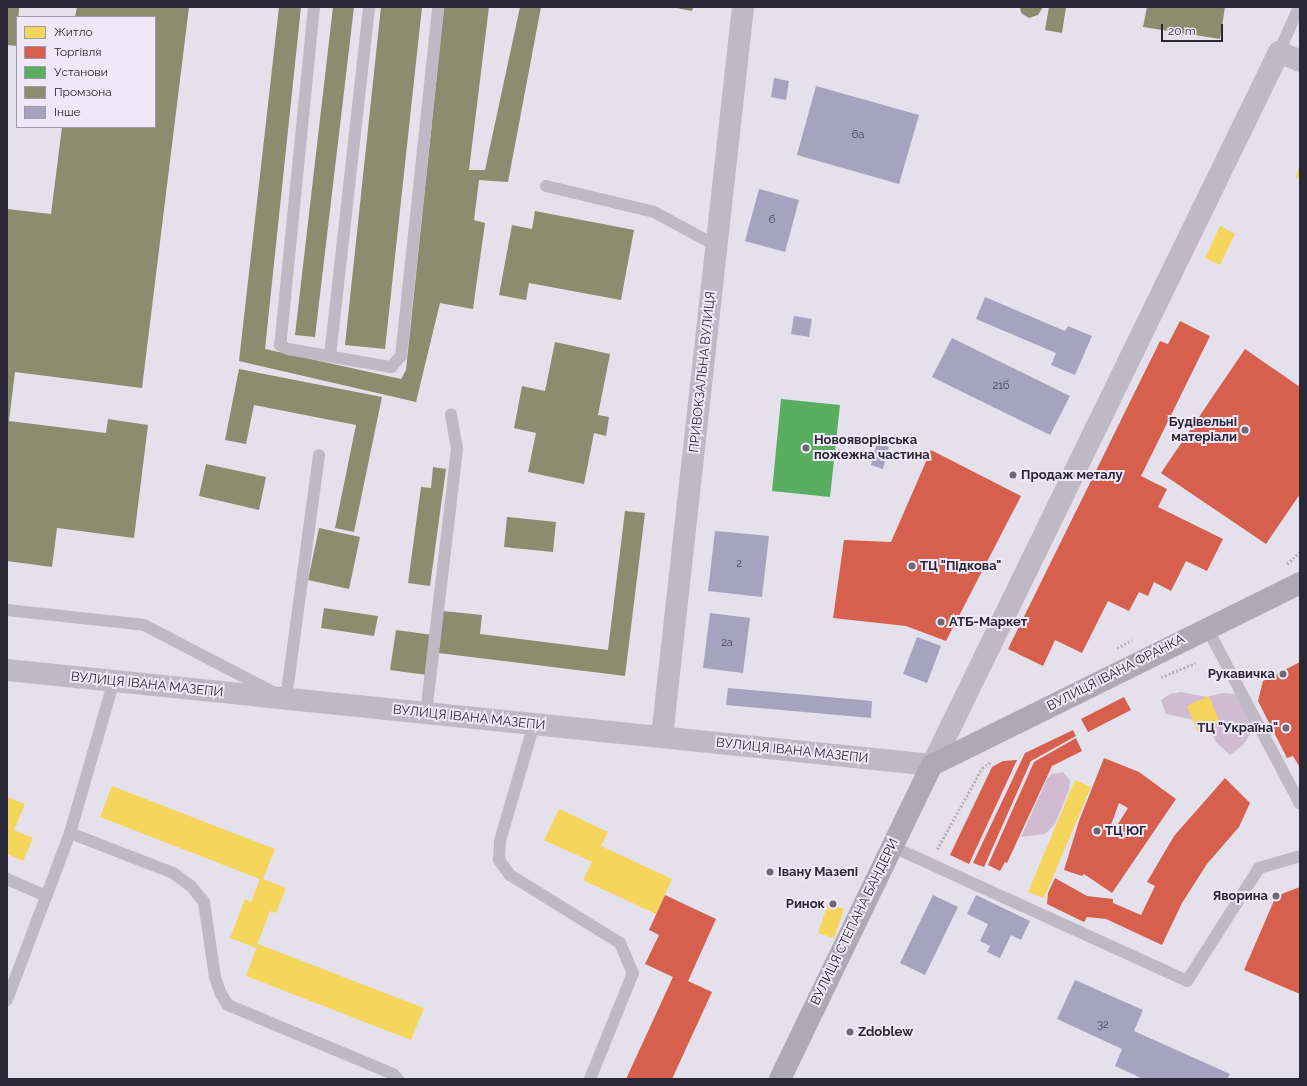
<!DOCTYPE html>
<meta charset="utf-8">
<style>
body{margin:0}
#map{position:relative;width:1307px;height:1086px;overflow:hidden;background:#e4e1ec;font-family:Raleway,sans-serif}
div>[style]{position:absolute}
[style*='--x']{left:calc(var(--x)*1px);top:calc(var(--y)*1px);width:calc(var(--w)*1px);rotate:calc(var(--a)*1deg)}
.green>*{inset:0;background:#d0bbd0}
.homes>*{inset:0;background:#f6d55c}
.shops>*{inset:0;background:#d6604d}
.public>*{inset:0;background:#5aae61}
.industry>*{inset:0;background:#8c8c6e}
.building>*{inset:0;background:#a6a3bf}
.path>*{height:2.5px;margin-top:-1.25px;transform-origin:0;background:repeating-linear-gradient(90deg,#b5b2be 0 2px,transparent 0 4px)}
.lane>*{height:12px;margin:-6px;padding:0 6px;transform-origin:6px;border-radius:6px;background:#bdbac5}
.street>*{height:22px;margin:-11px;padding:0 11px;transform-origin:11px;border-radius:11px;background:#bdbac5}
.secondary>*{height:22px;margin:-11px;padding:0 11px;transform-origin:11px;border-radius:11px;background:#adaab6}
.dots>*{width:11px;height:11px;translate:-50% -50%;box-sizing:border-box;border:2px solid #eee8f9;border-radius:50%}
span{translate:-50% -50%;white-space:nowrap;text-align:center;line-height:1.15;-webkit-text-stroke:4px #eee8f9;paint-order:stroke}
.number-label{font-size:11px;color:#494758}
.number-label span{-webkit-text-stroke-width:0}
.street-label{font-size:13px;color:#2a2836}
.poi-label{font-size:13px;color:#2a2836;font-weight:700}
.right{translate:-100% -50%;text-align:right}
.left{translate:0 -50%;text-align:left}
.frame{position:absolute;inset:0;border:8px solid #2a2836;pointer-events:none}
.legend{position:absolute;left:16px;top:16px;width:140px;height:112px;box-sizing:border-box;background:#eee8f9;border:1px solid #a09bab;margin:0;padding:5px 7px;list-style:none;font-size:12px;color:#2a2836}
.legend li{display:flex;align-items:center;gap:8px;height:20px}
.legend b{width:20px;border:1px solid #a09bab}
.scale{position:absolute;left:1161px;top:24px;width:62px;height:18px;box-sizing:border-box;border:2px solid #2a2836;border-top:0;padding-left:5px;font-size:12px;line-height:14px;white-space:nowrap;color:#2a2836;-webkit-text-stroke:3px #eee8f9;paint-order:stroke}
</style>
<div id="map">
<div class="green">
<i style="clip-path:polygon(1181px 692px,1207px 697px,1222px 693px,1236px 694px,1254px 728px,1244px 744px,1230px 755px,1216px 742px,1210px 729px,1198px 721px,1166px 714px,1161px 700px,1170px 694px)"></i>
<i style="clip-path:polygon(1063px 772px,1070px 780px,1069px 790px,1055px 824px,1045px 834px,1021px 837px,1047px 779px,1052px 774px)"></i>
</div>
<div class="homes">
<i style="clip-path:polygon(1300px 165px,1300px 179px,1295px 177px)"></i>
<i style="clip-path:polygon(1220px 226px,1235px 234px,1220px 265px,1205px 258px)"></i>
<i style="clip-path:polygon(1209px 696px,1220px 723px,1198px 733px,1187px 706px)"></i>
<i style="clip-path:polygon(1075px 780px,1091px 787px,1044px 898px,1028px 892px)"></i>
<i style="clip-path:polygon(112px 786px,275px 849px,263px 879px,286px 888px,276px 913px,270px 911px,256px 948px,230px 938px,245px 899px,251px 902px,260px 879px,100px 817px)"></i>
<i style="clip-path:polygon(7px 797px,25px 804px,14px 830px,33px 838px,23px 861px,7px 854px)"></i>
<i style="clip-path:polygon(559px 809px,608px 832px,601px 846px,672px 879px,656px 914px,583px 880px,592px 862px,544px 840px)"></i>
<i style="clip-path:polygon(828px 903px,844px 909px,834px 938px,818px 933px)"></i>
<i style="clip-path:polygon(258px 944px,424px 1008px,411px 1040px,246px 976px)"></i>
</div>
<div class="shops">
<i style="clip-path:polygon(1180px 321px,1210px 336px,1141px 476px,1167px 489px,1158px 507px,1223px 539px,1207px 571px,1186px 561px,1171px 591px,1154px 582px,1148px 596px,1139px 592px,1129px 611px,1108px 601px,1082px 653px,1055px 640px,1043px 666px,1008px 649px,1160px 341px,1168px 344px)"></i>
<i style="clip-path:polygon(1245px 349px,1300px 387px,1300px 494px,1266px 544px,1161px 473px)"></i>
<i style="clip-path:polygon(931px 450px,1021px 496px,946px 641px,906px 626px,833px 618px,844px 540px,891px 542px)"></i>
<i style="clip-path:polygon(1300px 662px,1300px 766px,1299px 766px,1293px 756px,1287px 758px,1258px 701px,1263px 681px)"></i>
<i style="clip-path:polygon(1124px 697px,1131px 710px,1088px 732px,1081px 719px)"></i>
<i style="clip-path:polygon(1073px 730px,1076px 736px,1031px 761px,984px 867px,973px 863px,1025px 753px)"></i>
<i style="clip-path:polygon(1076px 738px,1082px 751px,1052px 766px,1007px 863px,1005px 862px,1000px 871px,988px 865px,1034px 762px)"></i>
<i style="clip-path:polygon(evenodd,1104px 758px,1139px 772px,1176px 799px,1112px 893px,1084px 874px,1082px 876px,1064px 870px,1079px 821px,1104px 758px,1119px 803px,1128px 808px,1111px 835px,1108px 833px,1119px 803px)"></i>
<i style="clip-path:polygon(1017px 760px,969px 864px,950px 855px,992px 767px,1003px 761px)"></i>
<i style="clip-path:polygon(1225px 778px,1250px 803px,1239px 827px,1207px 864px,1182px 903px,1162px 945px,1106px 919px,1087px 917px,1084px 922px,1047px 904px,1048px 893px,1055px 878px,1087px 896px,1113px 899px,1113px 903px,1141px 915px,1155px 886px,1147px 882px,1174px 836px)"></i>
<i style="clip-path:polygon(1300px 887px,1300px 994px,1244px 970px,1276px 896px)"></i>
<i style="clip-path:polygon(665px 895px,716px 919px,688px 981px,712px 992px,672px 1079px,626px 1079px,673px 977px,645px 964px,659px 935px,649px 930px)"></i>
</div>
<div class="public">
<i style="clip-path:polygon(781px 399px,840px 405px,830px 497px,772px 491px)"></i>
</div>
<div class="industry">
<i style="clip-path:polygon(7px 7px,19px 7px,17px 46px,7px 45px)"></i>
<i style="clip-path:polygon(77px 7px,189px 7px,142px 388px,15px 372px,9px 421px,106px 433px,108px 419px,148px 425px,134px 538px,57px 528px,52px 567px,7px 561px,7px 209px,51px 214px,62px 127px,155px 127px,155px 17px,75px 17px)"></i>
<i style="clip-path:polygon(279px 7px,301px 7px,265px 349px,401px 379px,406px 370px,444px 7px,489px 7px,469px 170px,485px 170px,520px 7px,541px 7px,508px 182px,479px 180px,474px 220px,485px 223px,473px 309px,440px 303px,416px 402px,239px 361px)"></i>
<i style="clip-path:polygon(333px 7px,354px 7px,315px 337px,295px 335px)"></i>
<i style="clip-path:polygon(381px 7px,422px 7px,385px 349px,345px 345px)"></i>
<i style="clip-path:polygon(671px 7px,693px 7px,692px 11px)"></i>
<i style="clip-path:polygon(1020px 7px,1043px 7px,1038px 15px,1029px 18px,1021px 13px)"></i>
<i style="clip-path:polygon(1049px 7px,1066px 7px,1062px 33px,1045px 30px)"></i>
<i style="clip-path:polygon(1147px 7px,1225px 7px,1220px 39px,1143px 27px)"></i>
<i style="clip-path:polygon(535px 211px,634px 230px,621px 300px,529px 283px,526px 300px,499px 295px,512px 225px,532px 229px)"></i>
<i style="clip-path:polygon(555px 342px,610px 354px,598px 415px,609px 417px,606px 436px,594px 433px,584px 484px,528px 472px,536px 433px,514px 428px,522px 386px,545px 391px)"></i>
<i style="clip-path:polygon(239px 369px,382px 397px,354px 532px,335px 528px,356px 425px,254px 405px,246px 444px,225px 440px)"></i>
<i style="clip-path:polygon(206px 464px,266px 477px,259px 510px,199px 496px)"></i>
<i style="clip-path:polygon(433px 467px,446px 469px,430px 586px,408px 583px,421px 487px,431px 488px)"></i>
<i style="clip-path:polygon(625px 511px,645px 513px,625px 676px,438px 653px,443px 611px,482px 615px,480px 634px,608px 650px)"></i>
<i style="clip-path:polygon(507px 517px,556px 522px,553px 552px,504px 547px)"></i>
<i style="clip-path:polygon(319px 528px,360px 537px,349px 589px,308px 580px)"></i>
<i style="clip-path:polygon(324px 608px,378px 616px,374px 636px,321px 628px)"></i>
<i style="clip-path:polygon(396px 630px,433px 635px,427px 675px,390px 670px)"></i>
</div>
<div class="building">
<i style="clip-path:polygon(774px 78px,789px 81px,786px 100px,771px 97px)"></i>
<i style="clip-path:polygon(816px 86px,919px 115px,899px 184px,797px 155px)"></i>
<i style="clip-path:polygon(759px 189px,799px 200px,785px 252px,745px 241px)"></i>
<i style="clip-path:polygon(985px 297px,1065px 331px,1068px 326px,1092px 336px,1075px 375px,1051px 365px,1056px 353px,976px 319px)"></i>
<i style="clip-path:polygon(794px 316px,812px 319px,809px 337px,791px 334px)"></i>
<i style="clip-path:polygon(952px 338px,1070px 396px,1050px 435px,932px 377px)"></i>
<i style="clip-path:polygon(877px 443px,889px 447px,883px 469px,871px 465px)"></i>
<i style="clip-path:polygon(715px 531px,769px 536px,762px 597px,708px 591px)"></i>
<i style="clip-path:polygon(710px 613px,750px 618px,743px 673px,703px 668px)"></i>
<i style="clip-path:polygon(917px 637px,941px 646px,927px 683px,903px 674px)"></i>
<i style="clip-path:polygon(728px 688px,872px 701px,871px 718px,726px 705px)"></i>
<i style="clip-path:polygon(933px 895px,958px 907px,925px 975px,900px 963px)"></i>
<i style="clip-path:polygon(976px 895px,1030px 921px,1021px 940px,1011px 935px,1000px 958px,987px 952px,990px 946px,980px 941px,988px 924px,967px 914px)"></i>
<i style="clip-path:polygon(1075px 980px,1143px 1010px,1134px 1031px,1230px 1074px,1227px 1079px,1143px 1079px,1115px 1066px,1122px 1049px,1057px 1019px)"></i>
</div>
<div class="path">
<i style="--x:1287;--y:564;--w:18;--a:-43"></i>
<i style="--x:1117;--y:648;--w:17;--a:-28"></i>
<i style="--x:1161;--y:677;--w:37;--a:-22"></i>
<i style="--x:937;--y:849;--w:93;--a:-60.9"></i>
<i style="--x:982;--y:768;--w:12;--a:-35"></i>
</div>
<div class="lane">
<i style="--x:314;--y:7;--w:340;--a:95.7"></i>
<i style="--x:280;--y:345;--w:9;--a:27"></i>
<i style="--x:288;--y:349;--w:105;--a:9.9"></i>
<i style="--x:391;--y:367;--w:15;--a:-48"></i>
<i style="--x:401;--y:356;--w:351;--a:-83.9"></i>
<i style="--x:1279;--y:52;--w:49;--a:-66"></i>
<i style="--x:546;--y:186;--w:111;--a:13.5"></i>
<i style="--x:654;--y:212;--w:72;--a:28.4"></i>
<i style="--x:330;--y:356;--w:351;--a:-83.6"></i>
<i style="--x:7;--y:610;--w:138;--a:6.2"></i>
<i style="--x:144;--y:625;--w:160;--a:27.5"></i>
<i style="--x:286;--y:699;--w:246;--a:-82.3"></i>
<i style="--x:1207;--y:628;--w:199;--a:62.1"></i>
<i style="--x:426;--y:713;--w:266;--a:-83.3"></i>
<i style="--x:457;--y:449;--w:35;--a:-100"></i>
<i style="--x:534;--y:724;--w:122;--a:106.2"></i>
<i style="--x:500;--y:841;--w:19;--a:93"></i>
<i style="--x:499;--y:860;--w:19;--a:54"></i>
<i style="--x:510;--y:875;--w:129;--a:31.7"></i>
<i style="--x:620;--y:943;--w:33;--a:67"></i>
<i style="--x:633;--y:973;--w:114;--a:112.1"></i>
<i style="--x:70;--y:833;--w:110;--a:21.2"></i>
<i style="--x:173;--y:873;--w:22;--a:36"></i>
<i style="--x:191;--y:886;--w:21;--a:51"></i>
<i style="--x:204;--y:902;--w:76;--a:81.7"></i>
<i style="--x:215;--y:977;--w:18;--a:71"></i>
<i style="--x:221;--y:994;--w:13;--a:58"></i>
<i style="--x:228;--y:1005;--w:179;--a:22.7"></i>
<i style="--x:393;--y:1074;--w:7;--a:45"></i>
<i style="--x:891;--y:846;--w:325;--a:24.5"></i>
<i style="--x:1187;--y:981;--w:134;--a:-57.5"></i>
<i style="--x:1259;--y:868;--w:43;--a:-16.3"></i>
<i style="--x:7;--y:879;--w:43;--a:23.6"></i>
<i style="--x:7;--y:1000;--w:178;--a:-69.3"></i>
<i style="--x:70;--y:833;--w:158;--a:-73.9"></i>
</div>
<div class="street">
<i style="--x:7;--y:670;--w:930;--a:5.86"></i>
<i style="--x:932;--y:765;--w:793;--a:-64.05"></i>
<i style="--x:1279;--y:52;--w:23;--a:23"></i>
<i style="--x:662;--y:737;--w:734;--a:-83.67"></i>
</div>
<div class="secondary">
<i style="--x:780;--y:1079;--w:349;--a:-64.2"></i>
<i style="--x:932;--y:765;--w:411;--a:-26.3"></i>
</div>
<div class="dots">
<i style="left:1245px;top:430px;background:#6b6976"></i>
<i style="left:806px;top:448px;background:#6b6976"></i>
<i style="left:1013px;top:475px;background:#6b6976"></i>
<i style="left:912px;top:566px;background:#6b6976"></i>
<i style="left:941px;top:622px;background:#6b6976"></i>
<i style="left:1283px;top:674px;background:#6b6976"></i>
<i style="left:1286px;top:728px;background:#6b6976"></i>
<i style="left:1097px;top:831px;background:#6b6976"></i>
<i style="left:770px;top:872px;background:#6b6976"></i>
<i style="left:1276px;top:896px;background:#6b6976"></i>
<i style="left:833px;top:904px;background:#6b6976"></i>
<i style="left:850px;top:1032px;background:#6b6976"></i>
</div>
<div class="number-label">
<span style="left:858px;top:135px">6а</span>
<span style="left:772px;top:220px">6</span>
<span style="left:1001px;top:386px">21б</span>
<span style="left:739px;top:564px">2</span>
<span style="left:727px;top:643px">2а</span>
<span style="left:1103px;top:1025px">32</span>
</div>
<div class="street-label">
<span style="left:703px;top:372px;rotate:-84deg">ПРИВОКЗАЛЬНА ВУЛИЦЯ</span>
<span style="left:1116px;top:673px;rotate:-27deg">ВУЛИЦЯ ІВАНА ФРАНКА</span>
<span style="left:147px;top:685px;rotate:6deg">ВУЛИЦЯ ІВАНА МАЗЕПИ</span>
<span style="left:469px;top:718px;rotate:6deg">ВУЛИЦЯ ІВАНА МАЗЕПИ</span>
<span style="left:792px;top:751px;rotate:6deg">ВУЛИЦЯ ІВАНА МАЗЕПИ</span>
<span style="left:855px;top:922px;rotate:-64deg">ВУЛИЦЯ СТЕПАНА БАНДЕРИ</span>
</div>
<div class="poi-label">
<span class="right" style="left:1237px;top:430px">Будівельні<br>матеріали</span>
<span class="left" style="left:814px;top:448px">Новояворівська<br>пожежна частина</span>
<span class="left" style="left:1021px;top:475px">Продаж металу</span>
<span class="left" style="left:920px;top:566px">ТЦ "Підкова"</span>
<span class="left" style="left:949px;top:622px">АТБ-Маркет</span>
<span class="right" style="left:1275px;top:674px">Рукавичка</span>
<span class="right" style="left:1278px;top:728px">ТЦ "Україна"</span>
<span class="left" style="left:1105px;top:831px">ТЦ ЮГ</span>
<span class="left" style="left:778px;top:872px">Івану Мазепі</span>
<span class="right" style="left:1268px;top:896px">Яворина</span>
<span class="right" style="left:825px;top:904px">Ринок</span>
<span class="left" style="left:858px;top:1032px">Zdoblew</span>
</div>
<div class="frame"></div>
<ul class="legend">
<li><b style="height:11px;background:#f6d55c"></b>Житло</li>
<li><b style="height:11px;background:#d6604d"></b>Торгівля</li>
<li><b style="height:11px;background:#5aae61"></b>Установи</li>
<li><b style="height:11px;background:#8c8c6e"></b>Промзона</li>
<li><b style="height:11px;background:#a6a3bf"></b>Інше</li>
</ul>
<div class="scale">20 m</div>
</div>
